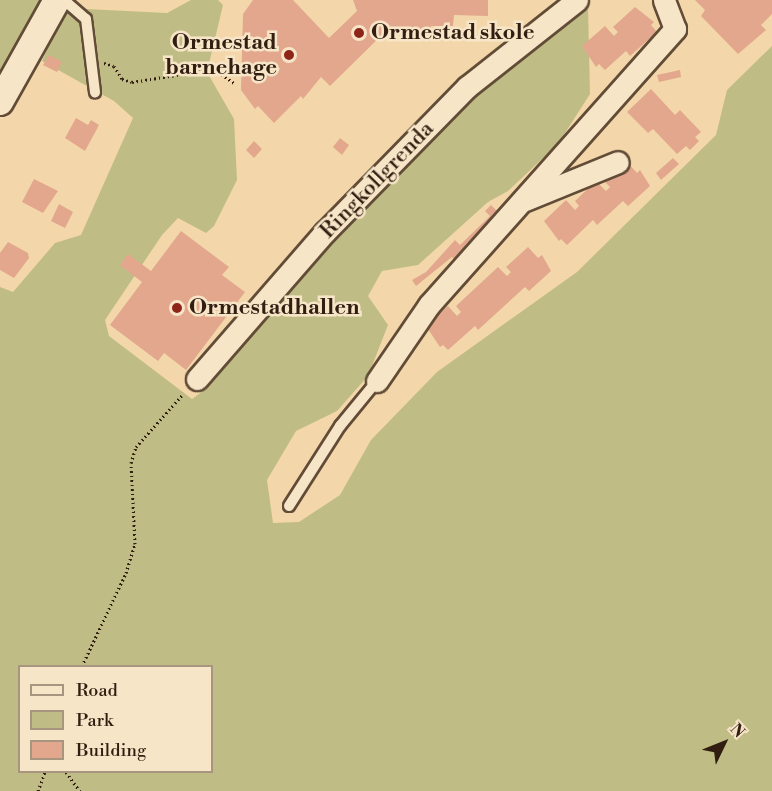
<!DOCTYPE html>
<style>
body{margin:0}
#map{position:relative;width:772px;height:791px;overflow:hidden;background:#f3d7aa;font-family:"Libre Bodoni",serif}
div>[style]{position:absolute}
[style*='--x']{left:calc(var(--x)*1px);top:calc(var(--y)*1px);width:calc(var(--w)*1px);rotate:calc(var(--a)*1deg)}
.green>*{inset:0;background:#bfbd85}
.building>*{inset:0;background:#e2a78c}
.path>*{height:3px;margin-top:-1.5px;transform-origin:0;background:repeating-linear-gradient(90deg,#321d11 0 1.5px,transparent 0 4.5px)}
.roads{filter:drop-shadow(2px 0 #624c37) drop-shadow(-2px 0 #624c37) drop-shadow(0 2px #624c37) drop-shadow(0 -2px #624c37)}
.service>*{height:10px;margin:-5px;padding:0 5px;transform-origin:5px;border-radius:5px;background:#f7e5c8}
.minor>*{height:21px;margin:-10.5px;padding:0 10.5px;transform-origin:10.5px;border-radius:10.5px;background:#f7e5c8}
.tertiary>*{height:26px;margin:-13px;padding:0 13px;transform-origin:13px;border-radius:13px;background:#f7e5c8}
.dots>*{width:16px;height:16px;translate:-50% -50%;box-sizing:border-box;border:3px solid #f7e5c8;border-radius:50%}
span{translate:-50% -50%;white-space:nowrap;text-align:center;line-height:1.15;-webkit-text-stroke:5px #f7e5c8;paint-order:stroke}
.poi-label{font-size:22px;color:#321d11;font-weight:700}
.left{translate:0 -50%;text-align:left}
.right{translate:-100% -50%;text-align:right}
.street-label{font-size:22px;color:#321d11}
.legend{position:absolute;left:18px;top:665px;width:195px;height:108px;box-sizing:border-box;background:#f7e5c8;border:2px solid #a8957f;margin:0;padding:8px 10px;list-style:none;font-size:18px;color:#321d11}
.legend li{display:flex;align-items:center;gap:12px;height:30px}
.legend b{width:30px;border:2px solid #a8957f}
.north{position:absolute;left:694px;top:713px;width:60px;height:60px;-webkit-text-stroke:4px #f7e5c8;paint-order:stroke;rotate:47deg;font-size:16px;font-weight:700;line-height:24px;text-align:center;color:#321d11}
.north::after{content:'';display:block;margin:auto;width:21px;height:27px;background:#321d11;clip-path:polygon(50% 0,100% 100%,50% 72%,0 100%)}
</style>
<div id="map">
<div class="green">
<i style="clip-path:polygon(0 0,43px 0,0 84px)"></i>
<i style="clip-path:polygon(evenodd,191px 0,218px 0,223px 5px,207px 72px,234px 119px,237px 180px,214px 226px,206px 233px,178px 218px,162px 235px,105px 320px,109px 336px,192px 399px,207px 388px,353px 214px,510px 58px,588px 6px,590px 94px,558px 144px,508px 191px,488px 202px,418px 265px,382px 271px,368px 296px,388px 325px,368px 376px,337px 411px,296px 431px,267px 480px,273px 523px,299px 522px,340px 495px,371px 440px,437px 372px,577px 272px,716px 135px,727px 90px,772px 46px,772px 791px,0 791px,0 287px,13px 292px,55px 243px,81px 235px,133px 118px,114px 101px,42px 61px,66px 8px,167px 13px,191px 0,20px 666px,212px 666px,212px 772px,20px 772px,20px 666px)"></i>
</div>
<div class="building">
<i style="clip-path:polygon(253px 0,293px 0,329px 38px,357px 11px,353px 0,488px 0,488px 16px,454px 15px,453px 26px,431px 26px,431px 32px,386px 31px,330px 86px,321px 77px,303px 99px,301px 96px,274px 123px,258px 106px,255px 109px,241px 90px,243px 14px)"></i>
<i style="clip-path:polygon(695px 0,772px 0,772px 14px,761px 25px,766px 30px,738px 54px,701px 16px,705px 10px)"></i>
<i style="clip-path:polygon(635px 7px,654px 22px,651px 25px,657px 32px,630px 56px,626px 51px,605px 70px,599px 64px,596px 67px,582px 46px,605px 26px,614px 36px,618px 32px,613px 27px)"></i>
<i style="clip-path:polygon(49px 55px,62px 62px,57px 72px,43px 65px)"></i>
<i style="clip-path:polygon(680px 70px,681px 77px,659px 82px,657px 75px)"></i>
<i style="clip-path:polygon(651px 89px,675px 115px,680px 110px,701px 132px,695px 137px,699px 141px,690px 150px,686px 146px,677px 154px,653px 129px,648px 133px,627px 112px)"></i>
<i style="clip-path:polygon(76px 118px,88px 125px,91px 120px,99px 125px,85px 151px,65px 138px)"></i>
<i style="clip-path:polygon(340px 138px,349px 145px,342px 155px,333px 147px)"></i>
<i style="clip-path:polygon(254px 141px,262px 149px,254px 158px,246px 150px)"></i>
<i style="clip-path:polygon(673px 158px,679px 164px,661px 180px,656px 173px)"></i>
<i style="clip-path:polygon(627px 162px,637px 173px,640px 170px,650px 186px,628px 206px,623px 201px,597px 225px,593px 220px,567px 245px,561px 239px,559px 241px,544px 221px,566px 200px,575px 210px,579px 206px,575px 201px,596px 181px,606px 191px,610px 187px,605px 182px)"></i>
<i style="clip-path:polygon(34px 179px,58px 191px,43px 213px,22px 202px)"></i>
<i style="clip-path:polygon(59px 204px,73px 212px,65px 228px,51px 221px)"></i>
<i style="clip-path:polygon(491px 205px,501px 215px,455px 260px,452px 257px,416px 286px,412px 280px,426px 272px,455px 240px,460px 245px,490px 216px,485px 211px)"></i>
<i style="clip-path:polygon(181px 231px,229px 267px,222px 275px,245px 292px,186px 370px,164px 353px,158px 361px,110px 325px,142px 282px,120px 265px,128px 254px,151px 271px)"></i>
<i style="clip-path:polygon(8px 242px,28px 253px,29px 258px,14px 278px,0 270px,0 253px)"></i>
<i style="clip-path:polygon(528px 247px,538px 258px,542px 255px,551px 271px,529px 291px,525px 287px,478px 330px,475px 326px,448px 350px,443px 345px,440px 347px,426px 326px,448px 306px,457px 316px,461px 312px,456px 306px,498px 267px,507px 276px,511px 272px,506px 267px)"></i>
</div>
<div class="path">
<i style="--x:104;--y:63;--w:10;--a:17"></i>
<i style="--x:114;--y:66;--w:15;--a:58"></i>
<i style="--x:122;--y:79;--w:10;--a:17"></i>
<i style="--x:132;--y:82;--w:83;--a:-9"></i>
<i style="--x:214;--y:69;--w:24;--a:35"></i>
<i style="--x:82;--y:666;--w:103;--a:-64.7"></i>
<i style="--x:126;--y:573;--w:30;--a:-73"></i>
<i style="--x:135;--y:544;--w:81;--a:-92.8"></i>
<i style="--x:131;--y:463;--w:17;--a:-73"></i>
<i style="--x:136;--y:447;--w:72;--a:-48.4"></i>
<i style="--x:66;--y:772;--w:24;--a:54"></i>
<i style="--x:38;--y:791;--w:20;--a:-70"></i>
</div>
<div class="roads">
<div class="service">
<i style="--x:64;--y:0;--w:29;--a:41"></i>
<i style="--x:86;--y:19;--w:74;--a:83"></i>
<i style="--x:289;--y:506;--w:95;--a:-57.5"></i>
<i style="--x:340;--y:426;--w:58;--a:-50.6"></i>
</div>
<div class="minor">
<i style="--x:525;--y:200;--w:100;--a:-22.2"></i>
<i style="--x:197;--y:379;--w:195;--a:-49"></i>
<i style="--x:325;--y:232;--w:203;--a:-45.6"></i>
<i style="--x:467;--y:87;--w:140;--a:-38.3"></i>
<i style="--x:377;--y:381;--w:92;--a:-55.6"></i>
<i style="--x:429;--y:305;--w:370;--a:-48.3"></i>
<i style="--x:675;--y:29;--w:31;--a:-111"></i>
</div>
<div class="tertiary">
<i style="--x:0;--y:102;--w:117;--a:-60.8"></i>
</div>
</div>
<div class="dots">
<i style="left:359px;top:33px;background:#8f2418"></i>
<i style="left:289px;top:55px;background:#8f2418"></i>
<i style="left:177px;top:308px;background:#8f2418"></i>
</div>
<div class="poi-label">
<span class="left" style="left:371px;top:33px">Ormestad skole</span>
<span class="right" style="left:277px;top:55px">Ormestad<br>barnehage</span>
<span class="left" style="left:189px;top:308px">Ormestadhallen</span>
</div>
<div class="street-label">
<span style="left:377px;top:180px;rotate:-46deg">Ringkollgrenda</span>
</div>
<ul class="legend">
<li><b style="height:8px;background:#f7e5c8"></b>Road</li>
<li><b style="height:16px;background:#bfbd85"></b>Park</li>
<li><b style="height:16px;background:#e2a78c"></b>Building</li>
</ul>
<div class="north">N</div>
</div>
